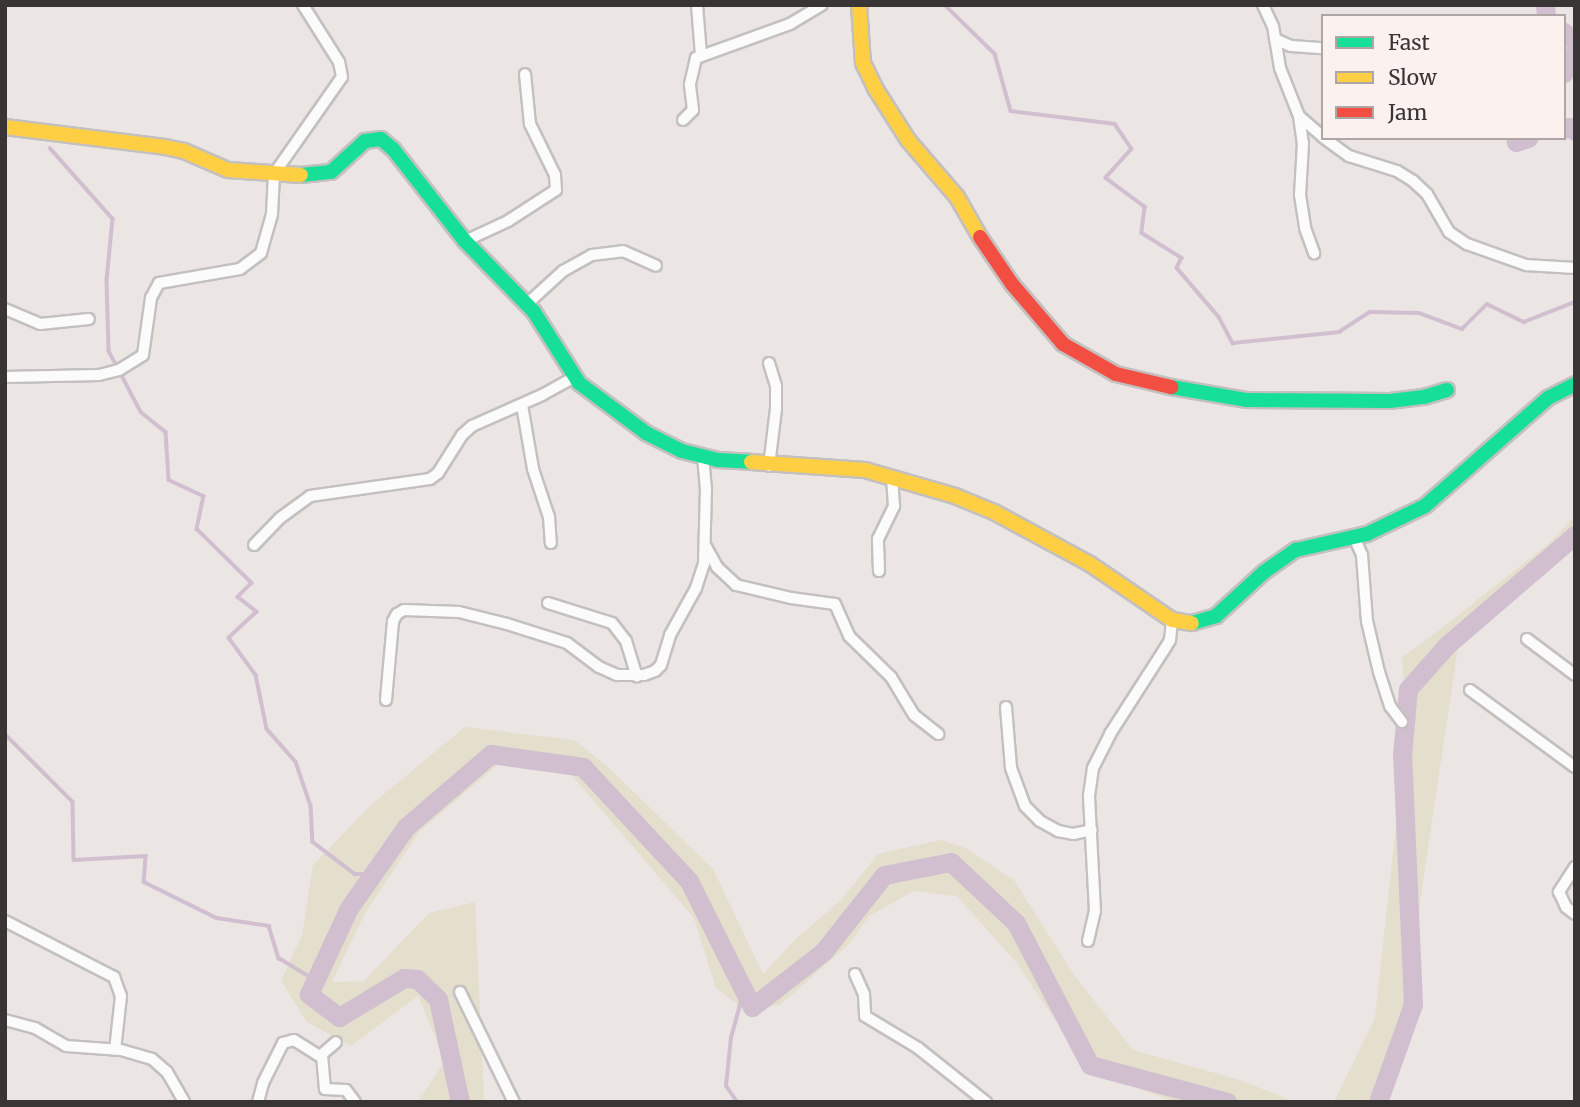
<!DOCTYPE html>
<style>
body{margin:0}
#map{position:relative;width:1580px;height:1107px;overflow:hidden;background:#ebe5e4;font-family:Merriweather,serif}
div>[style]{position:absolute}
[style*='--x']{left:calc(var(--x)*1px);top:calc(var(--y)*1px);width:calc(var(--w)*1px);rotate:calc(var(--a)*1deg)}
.green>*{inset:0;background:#e4decd}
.stream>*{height:3.5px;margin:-1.75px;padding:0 1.75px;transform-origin:1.75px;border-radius:1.75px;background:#d1bfd0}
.river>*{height:19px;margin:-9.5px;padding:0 9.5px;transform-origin:9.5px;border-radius:9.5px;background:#d1bfd0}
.roads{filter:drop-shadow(2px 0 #c4c0c0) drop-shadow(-2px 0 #c4c0c0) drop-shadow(0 2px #c4c0c0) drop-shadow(0 -2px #c4c0c0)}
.street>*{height:10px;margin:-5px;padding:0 5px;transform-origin:5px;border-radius:5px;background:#fcfbfb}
.fast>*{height:14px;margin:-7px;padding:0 7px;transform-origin:7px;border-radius:7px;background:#16e098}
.slow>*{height:14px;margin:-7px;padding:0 7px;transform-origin:7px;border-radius:7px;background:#ffcf43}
.jam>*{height:14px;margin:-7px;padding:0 7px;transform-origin:7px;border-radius:7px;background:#f24e42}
span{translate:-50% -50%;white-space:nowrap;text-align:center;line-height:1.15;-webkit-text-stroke:7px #fbf1ef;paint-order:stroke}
.frame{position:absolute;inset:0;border:7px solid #393534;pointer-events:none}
.legend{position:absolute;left:1321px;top:14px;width:245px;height:126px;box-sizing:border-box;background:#fbf1ef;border:2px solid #ada6a4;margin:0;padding:9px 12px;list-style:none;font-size:21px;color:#393534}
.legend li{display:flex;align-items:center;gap:14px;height:35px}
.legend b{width:35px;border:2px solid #ada6a4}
</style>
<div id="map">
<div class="green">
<i style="clip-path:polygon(1575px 516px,1575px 535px,1461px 628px,1420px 901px,1413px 1008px,1382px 1102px,1334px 1102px,1375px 1018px,1407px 724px,1402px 657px,1433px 635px,1548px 544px)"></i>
<i style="clip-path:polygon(465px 727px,574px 740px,607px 766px,713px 869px,763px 974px,796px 939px,841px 900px,878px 854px,941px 840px,966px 848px,1014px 880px,1074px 975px,1133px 1050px,1240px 1080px,1295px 1102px,1174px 1102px,1088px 1069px,1016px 962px,957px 896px,914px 891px,869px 916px,849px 944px,780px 1005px,744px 1010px,716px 988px,694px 918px,570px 773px,501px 762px,419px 832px,365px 913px,332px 982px,364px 981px,429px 913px,475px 902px,484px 1102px,418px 1102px,445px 1061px,418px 996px,351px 1046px,307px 1022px,281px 981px,302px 935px,313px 865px,372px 804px)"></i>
</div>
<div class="stream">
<i style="--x:945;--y:5;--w:70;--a:44.4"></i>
<i style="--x:995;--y:54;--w:59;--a:74.3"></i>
<i style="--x:1011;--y:111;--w:105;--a:7.1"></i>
<i style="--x:1115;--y:124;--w:30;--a:56"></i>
<i style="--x:1132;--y:149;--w:39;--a:132"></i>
<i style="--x:1106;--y:178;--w:49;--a:36.6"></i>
<i style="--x:1145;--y:207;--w:26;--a:97"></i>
<i style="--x:1142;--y:233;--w:47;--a:32"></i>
<i style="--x:1182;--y:258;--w:11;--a:117"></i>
<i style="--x:1177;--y:268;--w:65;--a:49.4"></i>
<i style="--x:1219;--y:317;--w:30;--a:62"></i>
<i style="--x:1233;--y:343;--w:107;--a:-5.9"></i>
<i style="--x:1339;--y:332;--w:37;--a:-33"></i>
<i style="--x:1370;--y:312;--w:49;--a:1.2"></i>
<i style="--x:1419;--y:313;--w:46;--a:20.4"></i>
<i style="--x:1462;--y:329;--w:35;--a:-45"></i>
<i style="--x:1487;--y:304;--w:41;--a:25.9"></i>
<i style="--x:1524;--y:322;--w:55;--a:-21.4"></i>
<i style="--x:50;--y:148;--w:95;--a:48.4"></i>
<i style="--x:113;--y:219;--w:61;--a:95.6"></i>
<i style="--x:107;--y:280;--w:71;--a:88.4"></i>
<i style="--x:109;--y:351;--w:69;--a:62.3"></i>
<i style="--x:141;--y:412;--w:32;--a:39"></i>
<i style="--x:166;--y:432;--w:48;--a:86.4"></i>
<i style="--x:169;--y:480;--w:38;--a:25"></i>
<i style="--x:204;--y:496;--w:34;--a:102"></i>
<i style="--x:197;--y:529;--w:77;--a:44.5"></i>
<i style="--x:252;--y:583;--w:20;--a:135"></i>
<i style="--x:238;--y:597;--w:24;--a:38"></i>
<i style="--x:257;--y:612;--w:38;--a:137"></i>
<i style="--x:229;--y:638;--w:46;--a:53.9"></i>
<i style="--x:256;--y:675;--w:55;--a:78.5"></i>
<i style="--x:267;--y:729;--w:44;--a:48.7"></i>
<i style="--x:296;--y:762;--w:46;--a:71.2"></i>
<i style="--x:311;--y:806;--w:36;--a:87"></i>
<i style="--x:313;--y:842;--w:53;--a:37.3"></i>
<i style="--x:355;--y:874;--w:18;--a:0"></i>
<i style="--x:5;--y:734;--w:96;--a:45"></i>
<i style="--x:73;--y:802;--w:58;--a:89"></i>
<i style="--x:74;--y:860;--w:72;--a:-3.2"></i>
<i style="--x:146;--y:856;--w:26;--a:94"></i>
<i style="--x:144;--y:882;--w:81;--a:26.3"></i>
<i style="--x:217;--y:918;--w:53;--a:8.7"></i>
<i style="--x:269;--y:926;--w:34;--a:73"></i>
<i style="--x:279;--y:958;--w:42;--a:31.4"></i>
<i style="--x:737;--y:1102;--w:19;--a:-125"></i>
<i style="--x:726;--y:1086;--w:48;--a:-84.1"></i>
<i style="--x:731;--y:1038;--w:50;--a:-74.8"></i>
</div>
<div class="river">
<i style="--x:1545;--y:5;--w:11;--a:85"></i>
<i style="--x:1564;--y:32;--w:15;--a:42"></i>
<i style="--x:1564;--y:73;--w:25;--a:-63"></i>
<i style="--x:1564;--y:129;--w:5;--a:-22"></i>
<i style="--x:1569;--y:127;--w:7;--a:34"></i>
<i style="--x:1515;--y:138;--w:4;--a:76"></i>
<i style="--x:1516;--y:142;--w:13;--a:-18"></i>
<i style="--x:460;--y:1102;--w:105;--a:-102.1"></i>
<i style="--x:438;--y:999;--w:29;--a:-136"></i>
<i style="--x:417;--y:979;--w:13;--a:-176"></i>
<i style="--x:404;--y:978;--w:76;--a:149"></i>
<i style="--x:339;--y:1017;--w:38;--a:-143"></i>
<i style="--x:309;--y:994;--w:95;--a:-65.1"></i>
<i style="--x:349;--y:908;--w:99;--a:-54.9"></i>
<i style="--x:406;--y:827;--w:112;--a:-40.7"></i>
<i style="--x:491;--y:754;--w:93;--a:8"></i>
<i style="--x:583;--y:767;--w:156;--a:47.1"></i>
<i style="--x:689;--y:881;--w:141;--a:63.4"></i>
<i style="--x:752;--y:1007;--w:90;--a:-37.8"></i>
<i style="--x:823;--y:952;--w:98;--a:-51.6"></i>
<i style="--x:884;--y:875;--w:68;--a:-11"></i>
<i style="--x:951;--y:862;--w:89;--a:43.2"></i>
<i style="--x:1016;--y:923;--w:160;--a:62.5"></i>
<i style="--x:1090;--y:1065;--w:142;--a:15.1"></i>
<i style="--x:1378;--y:1102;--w:104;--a:-70.3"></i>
<i style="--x:1413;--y:1004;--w:248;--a:-92.5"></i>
<i style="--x:1402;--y:756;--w:67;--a:-84.9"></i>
<i style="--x:1408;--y:689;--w:59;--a:-48.4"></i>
<i style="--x:1447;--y:645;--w:169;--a:-40.7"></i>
</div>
<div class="roads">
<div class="street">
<i style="--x:697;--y:5;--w:50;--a:85.4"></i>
<i style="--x:1263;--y:5;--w:23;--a:65"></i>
<i style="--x:1273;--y:26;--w:43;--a:80.5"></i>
<i style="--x:1280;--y:68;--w:52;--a:68.4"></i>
<i style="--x:1299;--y:116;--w:32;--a:41"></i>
<i style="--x:1275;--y:39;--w:17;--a:24"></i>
<i style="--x:1291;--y:46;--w:32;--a:4"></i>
<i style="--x:1299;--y:116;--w:27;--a:82"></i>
<i style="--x:1303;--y:143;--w:52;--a:93.3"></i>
<i style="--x:1300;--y:195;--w:33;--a:81"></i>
<i style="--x:1305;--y:228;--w:27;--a:70"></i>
<i style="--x:683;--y:120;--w:14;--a:-45"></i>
<i style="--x:693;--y:110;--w:26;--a:-97"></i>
<i style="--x:690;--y:84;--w:27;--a:-77"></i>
<i style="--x:696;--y:58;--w:100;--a:-19.9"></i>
<i style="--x:790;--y:24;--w:37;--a:-31"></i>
<i style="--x:1324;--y:138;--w:31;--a:36"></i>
<i style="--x:1349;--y:156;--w:50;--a:17.4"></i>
<i style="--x:1397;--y:171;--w:19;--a:32"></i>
<i style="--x:1413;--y:181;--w:19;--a:43"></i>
<i style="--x:1427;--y:194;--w:44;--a:59.9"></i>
<i style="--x:1449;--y:232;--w:22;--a:34"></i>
<i style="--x:1467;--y:244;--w:63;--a:19.6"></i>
<i style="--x:1526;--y:265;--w:49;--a:3.5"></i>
<i style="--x:465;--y:241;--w:47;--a:-24.9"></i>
<i style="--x:508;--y:221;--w:57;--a:-32.9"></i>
<i style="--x:556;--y:190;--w:15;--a:-94"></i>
<i style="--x:555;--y:175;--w:57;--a:-116.1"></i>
<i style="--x:530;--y:124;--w:50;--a:-95.7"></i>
<i style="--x:527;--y:304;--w:49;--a:-42.5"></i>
<i style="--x:563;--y:271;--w:33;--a:-29"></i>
<i style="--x:592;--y:255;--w:31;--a:-7"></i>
<i style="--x:623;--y:251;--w:36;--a:24"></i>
<i style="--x:5;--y:309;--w:38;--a:23"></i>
<i style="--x:40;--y:324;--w:49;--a:-5.8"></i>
<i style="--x:5;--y:377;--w:94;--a:-1.2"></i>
<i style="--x:99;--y:375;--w:21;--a:-14"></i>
<i style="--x:119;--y:370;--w:28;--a:-32"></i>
<i style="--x:143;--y:355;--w:58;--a:-82"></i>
<i style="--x:151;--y:298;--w:17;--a:-62"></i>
<i style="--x:159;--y:283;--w:82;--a:-9.8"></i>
<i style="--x:240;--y:269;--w:26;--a:-37"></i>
<i style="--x:261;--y:253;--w:41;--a:-74.2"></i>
<i style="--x:272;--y:214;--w:40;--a:-87.1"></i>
<i style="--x:274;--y:174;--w:118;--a:-55"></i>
<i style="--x:342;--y:77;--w:15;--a:-101"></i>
<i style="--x:339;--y:62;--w:67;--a:-122.3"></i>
<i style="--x:522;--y:405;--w:65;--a:80.2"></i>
<i style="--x:533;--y:469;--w:51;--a:71.6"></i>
<i style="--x:549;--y:517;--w:26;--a:86"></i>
<i style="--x:769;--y:466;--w:57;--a:-83"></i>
<i style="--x:776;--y:409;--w:23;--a:-90"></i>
<i style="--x:776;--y:386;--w:24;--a:-107"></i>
<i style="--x:1354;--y:537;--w:20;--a:66"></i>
<i style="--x:1362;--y:555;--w:66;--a:85.7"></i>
<i style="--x:1367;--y:621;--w:52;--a:76.8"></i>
<i style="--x:1379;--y:672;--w:36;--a:72"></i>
<i style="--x:1390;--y:706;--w:20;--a:53"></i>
<i style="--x:254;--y:545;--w:37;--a:-46"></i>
<i style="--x:280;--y:518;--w:37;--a:-36"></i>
<i style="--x:310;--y:496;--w:121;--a:-8.1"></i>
<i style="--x:430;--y:479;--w:10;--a:-37"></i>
<i style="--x:438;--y:473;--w:45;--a:-57.7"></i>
<i style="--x:462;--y:435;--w:13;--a:-42"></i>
<i style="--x:472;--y:426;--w:77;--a:-23.9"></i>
<i style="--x:542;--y:395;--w:37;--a:-29"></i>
<i style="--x:705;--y:545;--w:25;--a:61"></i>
<i style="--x:717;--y:567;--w:26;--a:43"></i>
<i style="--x:736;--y:585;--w:57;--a:13.3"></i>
<i style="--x:791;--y:598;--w:44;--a:7.8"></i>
<i style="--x:835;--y:604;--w:35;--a:66"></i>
<i style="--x:849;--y:636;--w:59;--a:44.3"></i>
<i style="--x:891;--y:677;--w:44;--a:58.8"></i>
<i style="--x:914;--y:715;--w:31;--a:38"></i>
<i style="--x:879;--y:571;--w:32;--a:-92"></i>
<i style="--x:878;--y:539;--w:37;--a:-64"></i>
<i style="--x:894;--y:506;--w:30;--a:-94"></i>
<i style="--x:548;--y:603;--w:67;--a:17.4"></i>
<i style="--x:612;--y:623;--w:23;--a:52"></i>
<i style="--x:626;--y:641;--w:37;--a:73"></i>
<i style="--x:1527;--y:639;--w:60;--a:36.9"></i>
<i style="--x:1470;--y:690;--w:130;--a:36.3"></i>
<i style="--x:386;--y:700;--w:79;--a:-84.9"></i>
<i style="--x:393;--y:621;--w:8;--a:-60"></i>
<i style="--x:397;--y:614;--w:8;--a:-30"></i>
<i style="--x:404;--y:610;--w:55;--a:2.1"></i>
<i style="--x:459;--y:612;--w:49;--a:14"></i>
<i style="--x:507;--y:624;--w:63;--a:17.6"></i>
<i style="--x:567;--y:643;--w:40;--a:37"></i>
<i style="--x:599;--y:667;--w:20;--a:24"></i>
<i style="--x:617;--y:675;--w:27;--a:0"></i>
<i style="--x:644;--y:675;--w:12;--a:-20"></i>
<i style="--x:655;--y:671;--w:8;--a:-45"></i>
<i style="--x:661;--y:665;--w:31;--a:-73"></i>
<i style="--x:670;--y:635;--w:54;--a:-61"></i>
<i style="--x:696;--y:588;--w:25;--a:-72"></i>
<i style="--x:704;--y:564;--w:74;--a:-88.5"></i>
<i style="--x:706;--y:490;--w:33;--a:-95"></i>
<i style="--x:1006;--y:707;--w:61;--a:85.3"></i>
<i style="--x:1011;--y:768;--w:40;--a:69.8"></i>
<i style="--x:1025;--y:806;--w:21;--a:45"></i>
<i style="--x:1040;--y:821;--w:21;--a:29"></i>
<i style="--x:1058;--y:831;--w:15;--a:11"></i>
<i style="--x:1073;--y:834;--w:19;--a:-12"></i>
<i style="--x:1575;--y:867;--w:30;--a:123"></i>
<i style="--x:1559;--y:892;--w:17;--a:65"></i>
<i style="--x:1566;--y:907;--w:11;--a:38"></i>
<i style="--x:5;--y:921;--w:123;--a:27.2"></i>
<i style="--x:114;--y:977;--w:20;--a:70"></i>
<i style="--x:121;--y:996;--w:54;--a:96.3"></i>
<i style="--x:1088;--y:941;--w:31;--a:-77"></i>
<i style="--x:1095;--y:911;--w:115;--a:-93"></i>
<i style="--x:1089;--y:796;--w:28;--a:-82"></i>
<i style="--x:1093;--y:768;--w:38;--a:-63"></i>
<i style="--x:1110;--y:734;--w:100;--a:-57.3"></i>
<i style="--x:1164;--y:650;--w:12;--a:-59"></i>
<i style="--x:1170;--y:640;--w:20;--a:-84"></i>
<i style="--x:855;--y:974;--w:22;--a:66"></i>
<i style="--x:864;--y:994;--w:22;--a:87"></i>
<i style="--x:865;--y:1016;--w:62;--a:31.1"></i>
<i style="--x:918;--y:1048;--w:87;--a:38.5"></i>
<i style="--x:460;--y:992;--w:123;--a:63.9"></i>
<i style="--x:5;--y:1020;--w:31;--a:15"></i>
<i style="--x:35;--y:1028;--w:36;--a:30"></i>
<i style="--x:66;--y:1046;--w:55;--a:4.2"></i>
<i style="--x:121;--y:1050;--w:32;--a:16"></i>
<i style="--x:152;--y:1059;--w:20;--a:41"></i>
<i style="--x:167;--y:1072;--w:34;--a:60"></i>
<i style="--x:322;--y:1055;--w:34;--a:85"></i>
<i style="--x:325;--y:1089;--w:21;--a:3"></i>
<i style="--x:346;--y:1090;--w:15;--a:53"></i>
<i style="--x:258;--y:1102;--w:20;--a:-75"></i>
<i style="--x:263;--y:1083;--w:45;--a:-63.4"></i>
<i style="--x:283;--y:1043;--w:11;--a:-15"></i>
<i style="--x:294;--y:1040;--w:31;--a:32"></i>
<i style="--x:320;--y:1056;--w:21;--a:-41"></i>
</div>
<div class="fast">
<i style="--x:301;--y:175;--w:30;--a:-6"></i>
<i style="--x:331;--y:172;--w:46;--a:-42.4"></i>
<i style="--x:365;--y:141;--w:16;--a:-7"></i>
<i style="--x:381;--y:139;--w:16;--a:40"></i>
<i style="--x:393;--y:149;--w:117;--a:52"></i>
<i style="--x:465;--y:241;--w:99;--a:45.8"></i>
<i style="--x:534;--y:312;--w:84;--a:57.6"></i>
<i style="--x:579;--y:383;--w:84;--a:36.7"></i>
<i style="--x:646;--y:433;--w:40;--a:26.6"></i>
<i style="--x:682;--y:451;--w:37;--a:14"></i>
<i style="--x:718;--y:460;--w:33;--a:3"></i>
<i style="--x:1171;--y:387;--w:76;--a:9.8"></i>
<i style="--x:1246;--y:400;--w:144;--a:0.4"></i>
<i style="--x:1390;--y:401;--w:34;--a:-7"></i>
<i style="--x:1424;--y:397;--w:24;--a:-17"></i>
<i style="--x:1192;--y:623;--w:25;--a:-16"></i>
<i style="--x:1216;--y:616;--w:65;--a:-42.5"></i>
<i style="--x:1264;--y:572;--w:39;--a:-35"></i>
<i style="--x:1296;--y:550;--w:73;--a:-12.7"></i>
<i style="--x:1367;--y:534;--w:64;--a:-25.8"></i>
<i style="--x:1425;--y:506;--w:164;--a:-41.3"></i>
<i style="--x:1548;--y:398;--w:30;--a:-27"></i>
</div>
<div class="slow">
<i style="--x:859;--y:5;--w:58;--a:86.1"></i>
<i style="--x:863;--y:63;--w:28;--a:64"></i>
<i style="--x:875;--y:88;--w:62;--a:57.6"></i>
<i style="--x:908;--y:140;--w:75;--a:49.3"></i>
<i style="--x:957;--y:197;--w:46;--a:60.1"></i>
<i style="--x:5;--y:127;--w:161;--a:7.1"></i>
<i style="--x:165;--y:147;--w:19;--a:12"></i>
<i style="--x:184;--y:151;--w:48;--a:23.4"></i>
<i style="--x:228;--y:170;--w:73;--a:3.9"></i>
<i style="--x:751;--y:462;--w:114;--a:4"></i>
<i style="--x:865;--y:470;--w:94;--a:16.1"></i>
<i style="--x:955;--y:496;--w:42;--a:22.3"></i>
<i style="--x:994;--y:512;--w:109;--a:28.4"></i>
<i style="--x:1090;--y:564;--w:99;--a:34.3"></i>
<i style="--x:1172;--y:620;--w:20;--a:9"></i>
</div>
<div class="jam">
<i style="--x:980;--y:237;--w:57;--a:55.8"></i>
<i style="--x:1012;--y:284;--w:79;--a:49.6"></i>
<i style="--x:1063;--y:344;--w:61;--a:29.5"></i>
<i style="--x:1116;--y:374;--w:57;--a:13.3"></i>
</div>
</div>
<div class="frame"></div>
<ul class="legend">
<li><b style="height:9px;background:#16e098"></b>Fast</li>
<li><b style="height:9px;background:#ffcf43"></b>Slow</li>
<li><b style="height:9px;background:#f24e42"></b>Jam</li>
</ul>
</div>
